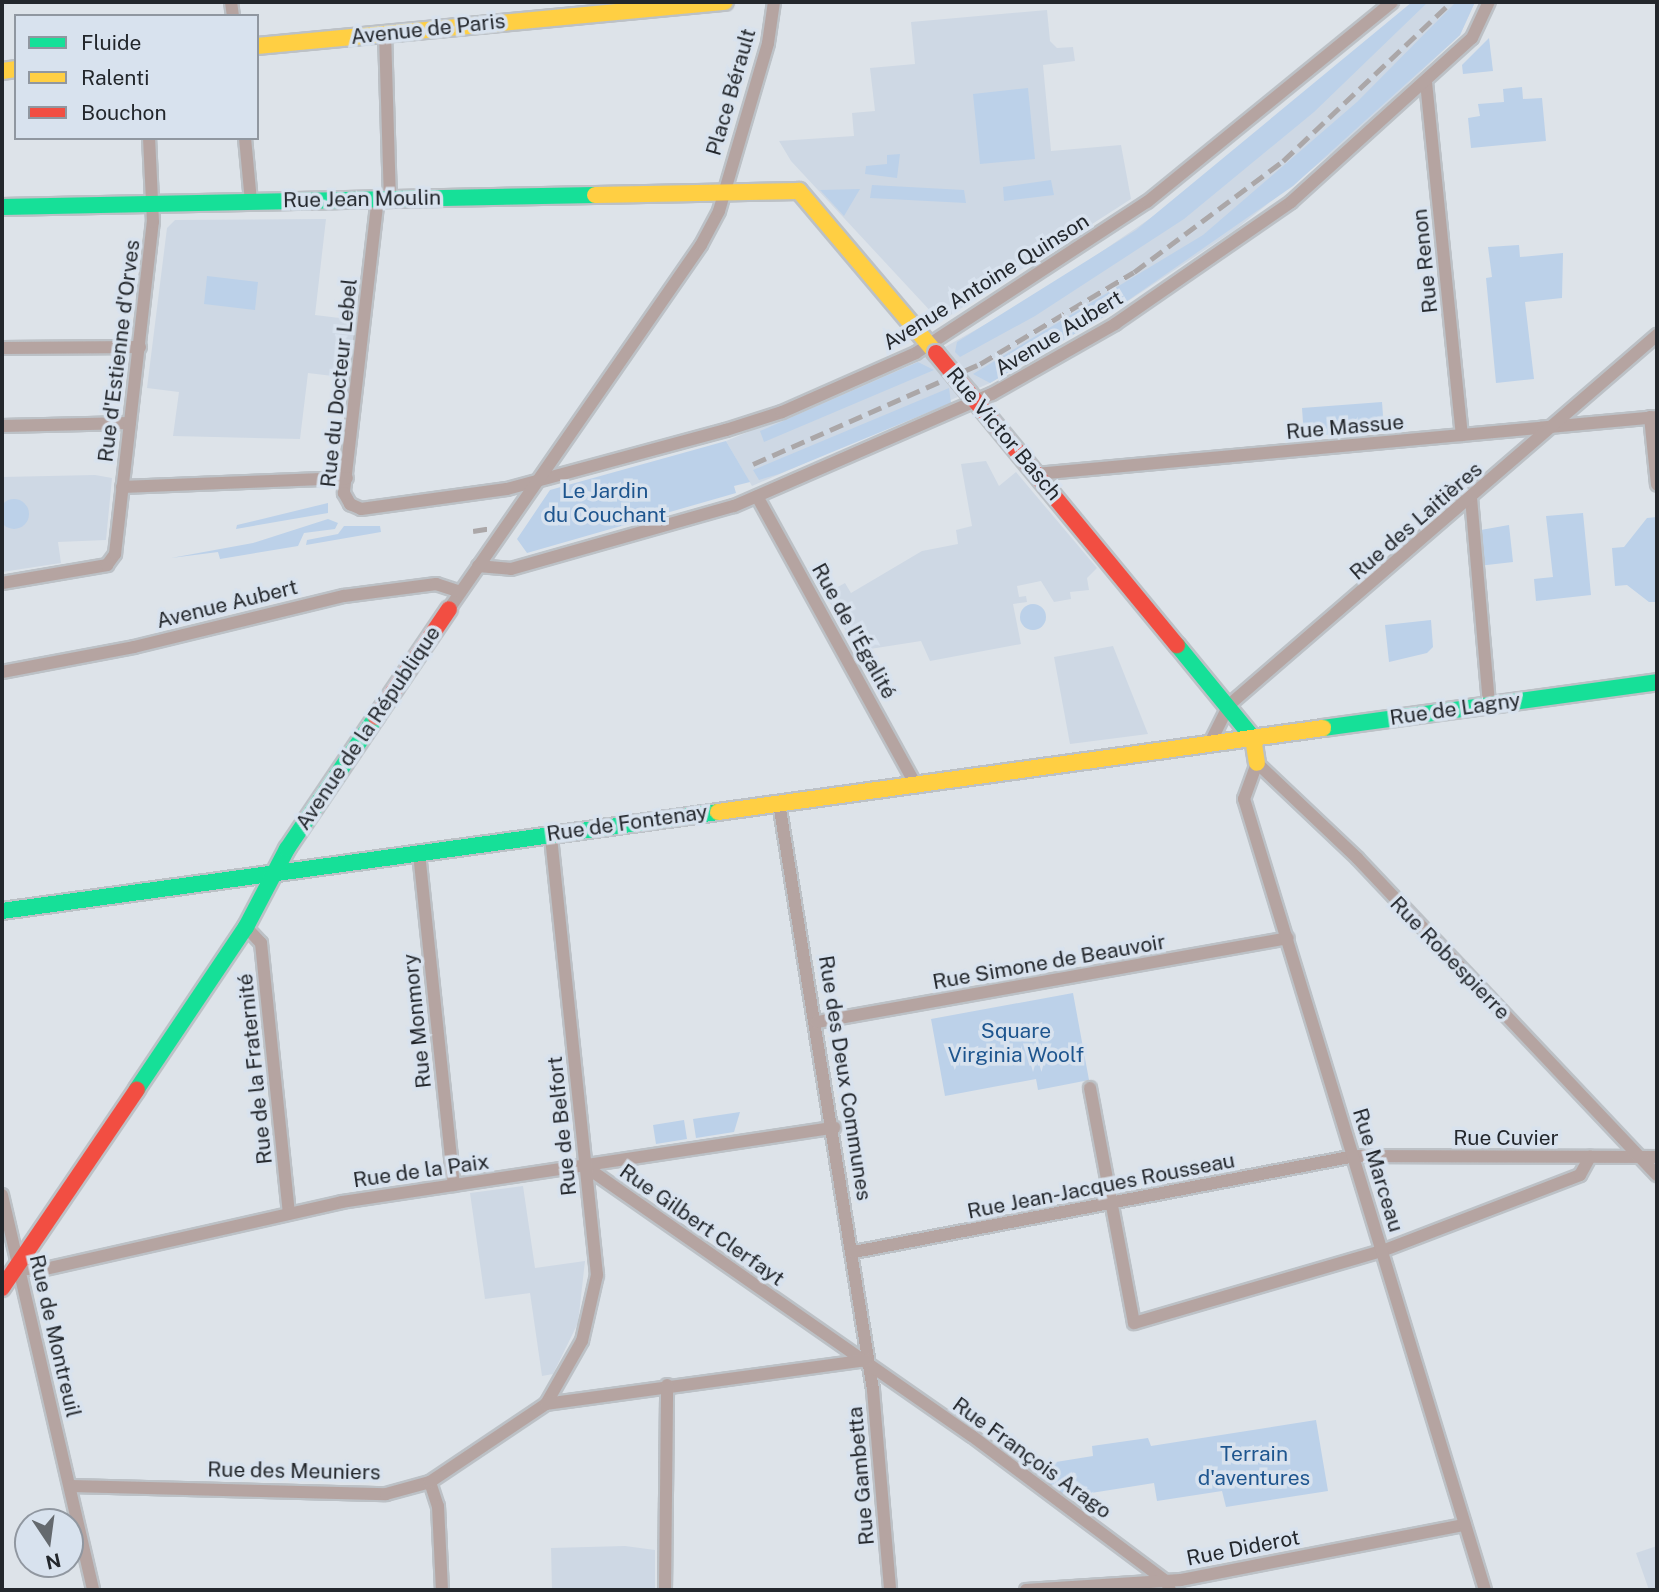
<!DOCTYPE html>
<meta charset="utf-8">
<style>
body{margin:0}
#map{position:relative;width:1659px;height:1592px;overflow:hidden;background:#dde3e9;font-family:"Public Sans",sans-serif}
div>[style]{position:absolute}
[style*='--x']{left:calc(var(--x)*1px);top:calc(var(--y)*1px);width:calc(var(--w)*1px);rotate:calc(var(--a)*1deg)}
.built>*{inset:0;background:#ced8e4}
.green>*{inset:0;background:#bcd1e9}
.round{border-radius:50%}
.roads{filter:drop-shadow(2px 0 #bcc1c6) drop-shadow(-2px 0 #bcc1c6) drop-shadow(0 2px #bcc1c6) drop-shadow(0 -2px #bcc1c6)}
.street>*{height:12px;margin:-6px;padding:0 6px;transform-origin:6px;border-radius:6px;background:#b5a4a1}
.fast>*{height:16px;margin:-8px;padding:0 8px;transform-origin:8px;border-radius:8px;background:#16e098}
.slow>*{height:16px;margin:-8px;padding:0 8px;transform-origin:8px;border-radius:8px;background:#ffcf43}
.jam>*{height:16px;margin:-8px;padding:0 8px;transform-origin:8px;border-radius:8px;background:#f24e42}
.rail>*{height:4.5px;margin-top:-2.25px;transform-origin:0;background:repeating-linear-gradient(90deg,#aba7a8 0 14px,transparent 0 21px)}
.bridges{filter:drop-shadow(2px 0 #bcc1c6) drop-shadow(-2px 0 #bcc1c6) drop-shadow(0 2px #bcc1c6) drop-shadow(0 -2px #bcc1c6)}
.jam-bridge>*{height:16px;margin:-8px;padding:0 8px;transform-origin:8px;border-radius:8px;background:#f24e42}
span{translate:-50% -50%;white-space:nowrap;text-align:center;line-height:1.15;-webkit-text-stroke:7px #d8e2ee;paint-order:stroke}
.street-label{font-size:21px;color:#23272c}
.park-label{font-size:21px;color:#1e558e}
.frame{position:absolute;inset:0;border:4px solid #23272c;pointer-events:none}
.legend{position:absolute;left:14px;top:14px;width:245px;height:126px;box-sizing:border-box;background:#d8e2ee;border:2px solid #9097a0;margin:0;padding:9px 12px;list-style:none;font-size:21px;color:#23272c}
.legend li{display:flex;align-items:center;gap:14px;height:35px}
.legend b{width:35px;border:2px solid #9097a0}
.north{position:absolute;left:14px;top:1508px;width:70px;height:70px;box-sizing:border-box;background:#d8e2ee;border:2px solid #9097a0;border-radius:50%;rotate:167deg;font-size:19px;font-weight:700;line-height:28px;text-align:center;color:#23272c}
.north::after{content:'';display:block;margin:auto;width:24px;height:32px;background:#64696e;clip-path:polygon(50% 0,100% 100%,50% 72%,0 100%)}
</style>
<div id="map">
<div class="built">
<i style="clip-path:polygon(1420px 2px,1475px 2px,1460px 35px,1347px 141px,1235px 230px,1107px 315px,990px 383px,752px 486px,726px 441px,918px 362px,1038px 295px,1227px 166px)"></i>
<i style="clip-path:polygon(1047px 10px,1050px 41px,1057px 48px,1073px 47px,1075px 61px,1043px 65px,1051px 151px,1121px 145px,1131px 199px,946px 318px,935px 316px,791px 161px,779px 141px,854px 136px,852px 113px,875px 111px,870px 68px,915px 64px,911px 22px)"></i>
<i style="clip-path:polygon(326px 219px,315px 315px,356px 320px,349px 378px,308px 373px,300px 439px,173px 436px,179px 392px,147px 388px,167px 228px,175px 220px)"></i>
<i style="clip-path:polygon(986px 461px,999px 486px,1016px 472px,1097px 568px,1087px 578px,1089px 590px,1070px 592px,1071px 599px,1054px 602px,1041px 581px,1017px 586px,1019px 597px,1026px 596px,1027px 602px,1013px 604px,1021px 644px,930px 661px,921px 641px,857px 651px,825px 594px,845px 583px,851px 593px,922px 551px,958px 544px,956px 530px,972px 526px,961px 464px)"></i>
<i style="clip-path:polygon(95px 475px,112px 478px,106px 540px,58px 542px,61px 563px,2px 572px,2px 477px)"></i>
<i style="clip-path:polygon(1113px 646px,1148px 734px,1070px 744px,1054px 657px)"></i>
<i style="clip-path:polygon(523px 1186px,535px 1268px,585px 1261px,578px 1323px,553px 1374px,542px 1376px,530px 1293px,485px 1299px,470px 1193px)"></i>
<i style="clip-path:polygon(625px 1546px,655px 1550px,655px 1590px,552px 1590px,551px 1548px)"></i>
<i style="clip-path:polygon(1657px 1546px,1657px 1590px,1649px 1590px,1636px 1553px)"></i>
</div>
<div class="green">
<i style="clip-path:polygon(1412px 2px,1428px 2px,1314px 112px,1184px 219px,1035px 316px,960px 357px,955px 352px,957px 342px,1136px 230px)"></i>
<i style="clip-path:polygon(1456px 2px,1475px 2px,1460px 35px,1293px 186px,1107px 315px,990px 383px,973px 374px,1203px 235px,1357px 102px)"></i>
<i style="clip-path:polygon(1489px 38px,1493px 71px,1463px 74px,1462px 65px)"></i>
<i style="clip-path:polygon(1522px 87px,1523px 99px,1542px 98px,1546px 141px,1471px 148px,1468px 118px,1480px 116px,1478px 104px,1504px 102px,1503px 89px)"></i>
<i style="clip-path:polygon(1028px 88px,1035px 159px,980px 164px,973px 94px)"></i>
<i style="clip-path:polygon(900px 154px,897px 178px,865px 174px,866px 166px,887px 164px,887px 155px)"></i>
<i style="clip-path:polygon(1051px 180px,1054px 195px,1004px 201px,1003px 187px)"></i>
<i style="clip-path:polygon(872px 185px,964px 190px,966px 203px,870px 198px)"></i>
<i style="clip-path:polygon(860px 189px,844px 216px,820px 190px)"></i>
<i style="clip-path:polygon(1519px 245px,1520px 257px,1563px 253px,1562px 298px,1525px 302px,1534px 379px,1496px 383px,1486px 278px,1492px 277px,1488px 247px)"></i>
<i style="clip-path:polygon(207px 276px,258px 282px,255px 310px,204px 304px)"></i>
<i style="clip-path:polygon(918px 362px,934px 370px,764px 442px,760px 431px)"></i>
<i style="clip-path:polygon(949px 388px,951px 403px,779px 474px,759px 480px,753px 470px)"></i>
<i style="clip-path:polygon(1382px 402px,1384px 429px,1304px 437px,1302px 408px)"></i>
<i style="clip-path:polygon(726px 441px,750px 482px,734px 486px,736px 493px,527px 553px,517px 539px,550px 490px)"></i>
<i class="round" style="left:-1px;top:499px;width:30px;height:30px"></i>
<i style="clip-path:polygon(328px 503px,328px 513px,236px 529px,237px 525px)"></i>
<i style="clip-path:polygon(1583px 513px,1591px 595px,1536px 601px,1534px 579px,1553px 577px,1546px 516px)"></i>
<i style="clip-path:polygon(1657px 517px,1657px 602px,1649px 602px,1627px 585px,1615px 586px,1612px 548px,1624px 547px,1647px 518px)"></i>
<i style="clip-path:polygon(328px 519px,338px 523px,335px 529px,304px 533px,298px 546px,220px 559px,218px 552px,171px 558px,253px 543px)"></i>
<i style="clip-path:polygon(1509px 525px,1513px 562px,1478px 566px,1475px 531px)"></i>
<i style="clip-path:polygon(344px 526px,380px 526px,381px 532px,306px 545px,307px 540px,338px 534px)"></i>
<i class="round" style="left:1020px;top:604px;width:26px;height:26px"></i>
<i style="clip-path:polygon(1431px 620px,1433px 647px,1427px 653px,1389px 662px,1385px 625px)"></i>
<i style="clip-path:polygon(1073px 993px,1089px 1080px,1038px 1090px,1036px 1079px,945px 1096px,931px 1019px)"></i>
<i style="clip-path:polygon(740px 1112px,734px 1132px,696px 1138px,693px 1119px)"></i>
<i style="clip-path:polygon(684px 1120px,687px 1139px,656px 1144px,653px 1125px)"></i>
<i style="clip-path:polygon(1316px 1420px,1328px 1491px,1226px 1507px,1222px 1491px,1157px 1501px,1154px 1483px,1066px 1497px,1025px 1467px,1093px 1456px,1092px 1446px,1148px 1438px,1151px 1446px)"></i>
</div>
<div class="roads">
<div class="street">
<i style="--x:231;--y:2;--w:14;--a:82"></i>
<i style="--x:385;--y:33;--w:164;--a:88.3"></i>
<i style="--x:1426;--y:82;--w:355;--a:84.2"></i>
<i style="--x:245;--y:138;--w:63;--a:84.6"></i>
<i style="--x:378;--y:197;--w:298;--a:96.6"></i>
<i style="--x:344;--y:493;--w:13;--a:61"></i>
<i style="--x:350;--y:504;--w:12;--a:24"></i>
<i style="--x:361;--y:509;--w:147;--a:-7.8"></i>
<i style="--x:507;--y:489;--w:227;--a:-15.1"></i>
<i style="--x:726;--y:430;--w:59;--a:-17.8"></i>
<i style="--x:782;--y:412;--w:146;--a:-23.8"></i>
<i style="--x:916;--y:353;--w:276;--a:-33.2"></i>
<i style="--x:1147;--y:202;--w:316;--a:-39.2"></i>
<i style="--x:2;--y:348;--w:138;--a:-0.4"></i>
<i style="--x:1650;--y:417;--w:68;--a:84.1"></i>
<i style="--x:2;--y:426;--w:128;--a:-1.3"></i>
<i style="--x:1036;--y:474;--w:624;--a:-5.24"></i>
<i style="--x:122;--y:487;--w:225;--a:-2.3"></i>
<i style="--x:758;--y:498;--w:326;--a:61.2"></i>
<i style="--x:1471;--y:498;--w:208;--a:85"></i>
<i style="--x:478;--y:566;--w:33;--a:5"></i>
<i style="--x:511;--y:569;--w:232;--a:-15.8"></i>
<i style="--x:734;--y:506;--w:281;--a:-23.5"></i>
<i style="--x:992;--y:394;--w:142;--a:-29.6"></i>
<i style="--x:1115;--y:324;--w:214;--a:-34.7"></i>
<i style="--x:1291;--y:202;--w:244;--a:-42.2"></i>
<i style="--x:1472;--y:38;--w:40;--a:-65"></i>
<i style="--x:2;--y:583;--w:107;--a:-9.7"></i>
<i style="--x:107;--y:565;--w:14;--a:-54"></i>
<i style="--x:115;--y:554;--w:334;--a:-83.5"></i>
<i style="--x:153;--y:222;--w:84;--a:-92.7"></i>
<i style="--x:449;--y:609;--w:443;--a:-55.3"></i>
<i style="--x:701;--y:245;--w:38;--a:-62"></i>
<i style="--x:719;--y:211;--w:175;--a:-73.7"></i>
<i style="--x:768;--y:43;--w:41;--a:-81.7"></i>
<i style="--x:2;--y:672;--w:134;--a:-10.7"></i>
<i style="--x:134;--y:647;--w:216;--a:-13.7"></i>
<i style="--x:344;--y:596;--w:93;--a:-7.4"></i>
<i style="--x:436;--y:584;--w:25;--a:18"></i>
<i style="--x:1211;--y:741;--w:40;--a:-63.4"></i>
<i style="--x:1229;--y:705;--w:566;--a:-40.84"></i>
<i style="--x:779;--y:803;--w:594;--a:80.9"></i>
<i style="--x:873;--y:1390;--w:201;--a:85.1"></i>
<i style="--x:419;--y:853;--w:334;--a:84"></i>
<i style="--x:246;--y:927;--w:22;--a:47"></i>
<i style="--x:261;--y:943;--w:271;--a:84.1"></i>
<i style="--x:817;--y:1022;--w:478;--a:-10.1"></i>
<i style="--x:1090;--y:1088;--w:239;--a:79.4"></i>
<i style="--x:1134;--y:1323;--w:258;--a:-16.2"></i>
<i style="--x:1382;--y:1251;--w:212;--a:-21"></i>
<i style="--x:1580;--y:1175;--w:21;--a:-61"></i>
<i style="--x:586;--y:1167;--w:470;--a:34.9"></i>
<i style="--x:972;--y:1436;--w:242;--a:36.8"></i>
<i style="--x:1166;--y:1581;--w:10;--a:66"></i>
<i style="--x:2;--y:1195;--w:405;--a:77"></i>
<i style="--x:854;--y:1252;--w:510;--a:-10.85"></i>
<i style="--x:1355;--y:1156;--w:302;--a:0.2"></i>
<i style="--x:17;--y:1269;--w:28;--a:0"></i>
<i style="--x:45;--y:1269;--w:304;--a:-12.7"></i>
<i style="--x:342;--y:1202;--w:498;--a:-8.6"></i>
<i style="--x:546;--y:1404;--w:73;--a:-60.3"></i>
<i style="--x:582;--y:1341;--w:68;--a:-77.2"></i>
<i style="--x:597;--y:1275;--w:443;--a:-96"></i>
<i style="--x:430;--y:1482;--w:25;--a:72"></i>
<i style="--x:438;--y:1506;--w:84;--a:87.3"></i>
<i style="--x:71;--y:1486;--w:315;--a:1.5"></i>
<i style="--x:386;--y:1494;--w:46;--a:-15.3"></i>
<i style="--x:430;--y:1482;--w:140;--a:-33.9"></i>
<i style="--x:546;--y:1404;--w:323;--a:-7.8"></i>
<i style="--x:665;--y:1590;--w:205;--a:-89.4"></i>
<i style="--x:1026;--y:1590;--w:155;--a:-3.7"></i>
<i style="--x:1181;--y:1580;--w:289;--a:-11"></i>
<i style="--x:1485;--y:1590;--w:827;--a:-106.94"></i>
<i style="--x:1244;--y:799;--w:38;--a:-70"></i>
<i style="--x:1257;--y:763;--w:139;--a:43.5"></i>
<i style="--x:1358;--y:859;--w:435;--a:46.6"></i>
</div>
<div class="fast">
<i style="--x:2;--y:207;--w:593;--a:-1.16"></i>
<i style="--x:1177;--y:645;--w:120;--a:50.7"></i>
<i style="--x:1323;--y:728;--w:337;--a:-7.8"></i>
<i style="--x:2;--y:911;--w:723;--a:-7.87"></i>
<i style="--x:137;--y:1089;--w:195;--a:-56.1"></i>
<i style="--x:246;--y:927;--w:88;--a:-62.3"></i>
<i style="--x:287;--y:849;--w:159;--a:-56"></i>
</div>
<div class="slow">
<i style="--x:257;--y:46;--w:470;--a:-5.4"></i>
<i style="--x:2;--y:71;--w:14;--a:-8"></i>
<i style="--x:595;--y:195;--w:204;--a:-1.1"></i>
<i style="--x:799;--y:191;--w:212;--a:49.8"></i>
<i style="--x:1253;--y:738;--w:25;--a:81"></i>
<i style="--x:718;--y:812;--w:611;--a:-7.9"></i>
</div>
<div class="jam">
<i style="--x:969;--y:393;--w:327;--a:50.5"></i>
<i style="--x:376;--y:717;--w:130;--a:-55.9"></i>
<i style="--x:2;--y:1288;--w:240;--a:-55.8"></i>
</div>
</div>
<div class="rail">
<i style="--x:753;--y:464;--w:248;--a:-23.8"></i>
<i style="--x:980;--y:364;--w:179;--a:-30.9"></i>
<i style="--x:1134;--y:272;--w:186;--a:-36.7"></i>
<i style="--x:1283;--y:161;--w:231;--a:-43.4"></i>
<i style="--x:473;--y:531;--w:19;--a:-9"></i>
</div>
<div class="bridges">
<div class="jam-bridge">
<i style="--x:936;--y:353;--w:52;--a:50.5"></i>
</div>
</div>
<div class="street-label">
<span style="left:428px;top:29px;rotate:-6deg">Avenue de Paris</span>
<span style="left:731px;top:92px;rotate:-74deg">Place Bérault</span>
<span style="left:362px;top:199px;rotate:-1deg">Rue Jean Moulin</span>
<span style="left:1425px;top:261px;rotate:-96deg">Rue Renon</span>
<span style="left:986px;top:282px;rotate:-32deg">Avenue Antoine Quinson</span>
<span style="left:1059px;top:333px;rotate:-31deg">Avenue Aubert</span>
<span style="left:119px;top:351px;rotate:-83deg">Rue d'Estienne d'Orves</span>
<span style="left:339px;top:383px;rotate:-84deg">Rue du Docteur Lebel</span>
<span style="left:1345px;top:427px;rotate:-5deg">Rue Massue</span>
<span style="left:1004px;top:434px;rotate:50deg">Rue Victor Basch</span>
<span style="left:1416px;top:521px;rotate:-41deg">Rue des Laitières</span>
<span style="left:227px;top:604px;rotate:-14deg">Avenue Aubert</span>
<span style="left:854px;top:631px;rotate:61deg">Rue de l'Égalité</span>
<span style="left:1455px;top:709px;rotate:-8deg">Rue de Lagny</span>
<span style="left:368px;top:728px;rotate:-56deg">Avenue de la République</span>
<span style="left:627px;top:823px;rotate:-8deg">Rue de Fontenay</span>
<span style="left:1450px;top:958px;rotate:46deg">Rue Robespierre</span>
<span style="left:1049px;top:962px;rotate:-10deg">Rue Simone de Beauvoir</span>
<span style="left:417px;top:1021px;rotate:-96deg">Rue Monmory</span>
<span style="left:255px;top:1069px;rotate:-96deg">Rue de la Fraternité</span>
<span style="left:845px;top:1078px;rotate:81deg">Rue des Deux Communes</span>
<span style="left:562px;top:1126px;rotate:-96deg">Rue de Belfort</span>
<span style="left:1506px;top:1138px">Rue Cuvier</span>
<span style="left:1378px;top:1170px;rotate:73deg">Rue Marceau</span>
<span style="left:421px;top:1171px;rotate:-8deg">Rue de la Paix</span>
<span style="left:1101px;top:1186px;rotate:-11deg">Rue Jean-Jacques Rousseau</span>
<span style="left:702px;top:1225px;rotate:35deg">Rue Gilbert Clerfayt</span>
<span style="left:55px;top:1336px;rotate:77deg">Rue de Montreuil</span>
<span style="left:1032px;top:1458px;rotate:36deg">Rue François Arago</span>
<span style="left:294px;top:1471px;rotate:1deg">Rue des Meuniers</span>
<span style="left:861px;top:1476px;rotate:-95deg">Rue Gambetta</span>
<span style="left:1243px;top:1548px;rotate:-11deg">Rue Diderot</span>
</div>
<div class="park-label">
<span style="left:605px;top:503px">Le Jardin<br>du Couchant</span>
<span style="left:1016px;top:1043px">Square<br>Virginia Woolf</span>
<span style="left:1254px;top:1466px">Terrain<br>d'aventures</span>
</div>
<div class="frame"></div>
<ul class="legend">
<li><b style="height:9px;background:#16e098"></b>Fluide</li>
<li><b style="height:9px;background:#ffcf43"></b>Ralenti</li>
<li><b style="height:9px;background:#f24e42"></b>Bouchon</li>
</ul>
<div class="north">N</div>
</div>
